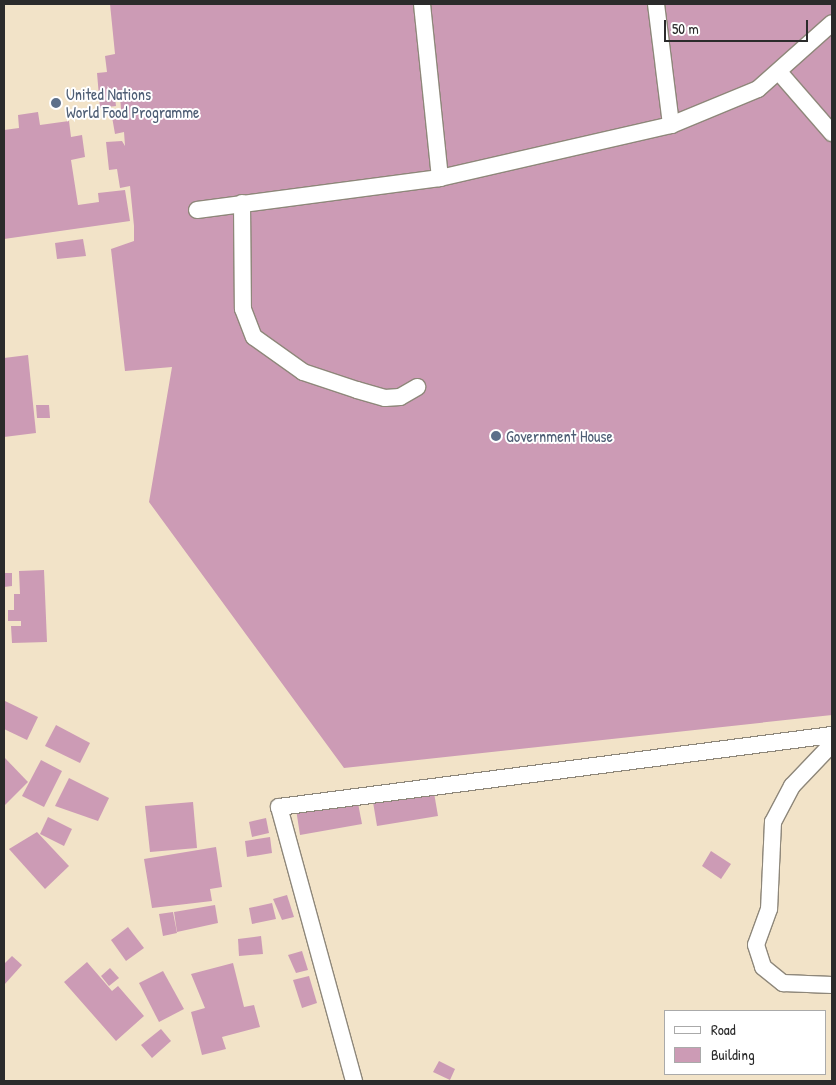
<!DOCTYPE html>
<style>
body{margin:0}
#map{position:relative;width:836px;height:1085px;overflow:hidden;background:#f2e3c8;font-family:"Patrick Hand",sans-serif}
div>[style]{position:absolute}
[style*='--x']{left:calc(var(--x)*1px);top:calc(var(--y)*1px);width:calc(var(--w)*1px);rotate:calc(var(--a)*1deg)}
.building>*{inset:0;background:#cc9bb5}
.roads{filter:drop-shadow(1px 0 #8e877a) drop-shadow(-1px 0 #8e877a) drop-shadow(0 1px #8e877a) drop-shadow(0 -1px #8e877a)}
.minor>*{height:16px;margin:-8px;padding:0 8px;transform-origin:8px;border-radius:8px;background:#fff}
.dots>*{width:14px;height:14px;translate:-50% -50%;box-sizing:border-box;border:2px solid #fff;border-radius:50%}
span{translate:-50% -50%;white-space:nowrap;text-align:center;line-height:1.15;-webkit-text-stroke:4px #fff;paint-order:stroke}
.service-label{font-size:16px;color:#4e5e75}
.left{translate:0 -50%;text-align:left}
.frame{position:absolute;inset:0;border:5px solid #2b2b2b;pointer-events:none}
.legend{position:absolute;left:664px;top:1010px;width:162px;height:65px;box-sizing:border-box;background:#fff;border:1px solid #aaa;margin:0;padding:6px 9px;list-style:none;font-size:15px;color:#2b2b2b}
.legend li{display:flex;align-items:center;gap:10px;height:25px}
.legend b{width:25px;border:1px solid #aaa}
.scale{position:absolute;left:664px;top:20px;width:144px;height:22px;box-sizing:border-box;border:2px solid #2b2b2b;border-top:0;padding-left:6px;font-size:15px;line-height:18px;white-space:nowrap;color:#2b2b2b;-webkit-text-stroke:4px #fff;paint-order:stroke}
</style>
<div id="map">
<div class="building">
<i style="clip-path:polygon(110px 4px,832px 4px,832px 715px,344px 768px,149px 502px,172px 367px,125px 371px,111px 249px,134px 241px,134px 226px,130px 186px,120px 188px,117px 169px,109px 170px,106px 142px,122px 141px,125px 146px,124px 132px,115px 134px,111px 111px,121px 109px,120px 97px,115px 98px,116px 106px,100px 108px,97px 73px,107px 72px,105px 56px,115px 54px)"></i>
<i style="clip-path:polygon(38px 112px,40px 125px,69px 121px,71px 137px,82px 135px,85px 157px,71px 160px,78px 205px,99px 202px,98px 193px,125px 190px,130px 221px,4px 239px,4px 130px,19px 128px,18px 115px)"></i>
<i style="clip-path:polygon(83px 239px,86px 256px,57px 259px,55px 243px)"></i>
<i style="clip-path:polygon(28px 355px,36px 433px,4px 437px,4px 358px)"></i>
<i style="clip-path:polygon(36px 405px,49px 405px,50px 418px,37px 418px)"></i>
<i style="clip-path:polygon(44px 570px,47px 642px,12px 643px,11px 626px,21px 626px,21px 621px,8px 621px,8px 610px,14px 610px,14px 594px,20px 594px,19px 571px)"></i>
<i style="clip-path:polygon(4px 573px,12px 573px,12px 586px,4px 587px)"></i>
<i style="clip-path:polygon(5px 701px,38px 717px,27px 740px,4px 729px)"></i>
<i style="clip-path:polygon(56px 725px,90px 743px,80px 763px,45px 746px)"></i>
<i style="clip-path:polygon(4px 757px,28px 782px,4px 806px)"></i>
<i style="clip-path:polygon(41px 760px,62px 771px,44px 807px,22px 796px)"></i>
<i style="clip-path:polygon(69px 778px,109px 798px,98px 821px,55px 806px)"></i>
<i style="clip-path:polygon(433px 787px,438px 816px,377px 826px,372px 796px)"></i>
<i style="clip-path:polygon(357px 798px,362px 824px,300px 835px,296px 809px)"></i>
<i style="clip-path:polygon(193px 802px,197px 848px,150px 852px,145px 806px)"></i>
<i style="clip-path:polygon(48px 817px,72px 829px,64px 846px,40px 834px)"></i>
<i style="clip-path:polygon(266px 818px,269px 833px,252px 837px,249px 822px)"></i>
<i style="clip-path:polygon(37px 832px,69px 866px,45px 889px,9px 849px)"></i>
<i style="clip-path:polygon(270px 837px,272px 853px,247px 857px,245px 841px)"></i>
<i style="clip-path:polygon(216px 847px,222px 887px,210px 889px,212px 901px,152px 908px,144px 859px)"></i>
<i style="clip-path:polygon(711px 851px,731px 864px,721px 879px,702px 866px)"></i>
<i style="clip-path:polygon(287px 895px,294px 917px,282px 920px,273px 899px)"></i>
<i style="clip-path:polygon(272px 903px,276px 919px,252px 924px,249px 908px)"></i>
<i style="clip-path:polygon(215px 905px,218px 923px,177px 932px,174px 912px)"></i>
<i style="clip-path:polygon(173px 912px,177px 933px,163px 936px,159px 914px)"></i>
<i style="clip-path:polygon(128px 927px,144px 948px,126px 961px,111px 940px)"></i>
<i style="clip-path:polygon(261px 936px,263px 954px,239px 956px,238px 939px)"></i>
<i style="clip-path:polygon(302px 951px,308px 970px,296px 973px,288px 955px)"></i>
<i style="clip-path:polygon(12px 956px,22px 965px,4px 985px,4px 964px)"></i>
<i style="clip-path:polygon(87px 962px,112px 991px,118px 986px,144px 1016px,116px 1041px,64px 982px)"></i>
<i style="clip-path:polygon(233px 963px,244px 1007px,254px 1005px,260px 1027px,222px 1037px,226px 1049px,202px 1055px,191px 1012px,205px 1008px,191px 974px)"></i>
<i style="clip-path:polygon(110px 968px,119px 978px,109px 986px,101px 976px)"></i>
<i style="clip-path:polygon(163px 971px,184px 1009px,159px 1022px,139px 983px)"></i>
<i style="clip-path:polygon(309px 976px,317px 1003px,302px 1008px,293px 980px)"></i>
<i style="clip-path:polygon(161px 1029px,171px 1041px,152px 1058px,141px 1045px)"></i>
<i style="clip-path:polygon(439px 1061px,455px 1069px,450px 1080px,433px 1072px)"></i>
</div>
<div class="roads">
<div class="minor">
<i style="--x:422;--y:4;--w:175;--a:84.1"></i>
<i style="--x:656;--y:4;--w:122;--a:82.9"></i>
<i style="--x:779;--y:72;--w:81;--a:49"></i>
<i style="--x:242;--y:203;--w:106;--a:89.5"></i>
<i style="--x:243;--y:309;--w:30;--a:69"></i>
<i style="--x:254;--y:337;--w:60;--a:35.5"></i>
<i style="--x:303;--y:372;--w:57;--a:18.4"></i>
<i style="--x:357;--y:390;--w:29;--a:16"></i>
<i style="--x:385;--y:398;--w:15;--a:-4"></i>
<i style="--x:400;--y:397;--w:20;--a:-30"></i>
<i style="--x:197;--y:210;--w:245;--a:-7.5"></i>
<i style="--x:440;--y:178;--w:237;--a:-12.9"></i>
<i style="--x:671;--y:125;--w:94;--a:-22.5"></i>
<i style="--x:758;--y:89;--w:99;--a:-41.7"></i>
<i style="--x:832;--y:744;--w:58;--a:133.6"></i>
<i style="--x:792;--y:786;--w:41;--a:117.8"></i>
<i style="--x:773;--y:822;--w:87;--a:92.6"></i>
<i style="--x:769;--y:909;--w:38;--a:110"></i>
<i style="--x:756;--y:945;--w:23;--a:72"></i>
<i style="--x:763;--y:967;--w:26;--a:39"></i>
<i style="--x:783;--y:983;--w:49;--a:2.3"></i>
<i style="--x:354;--y:1081;--w:284;--a:-105.3"></i>
<i style="--x:279;--y:807;--w:558;--a:-7.42"></i>
</div>
</div>
<div class="dots">
<i style="left:56px;top:103px;background:#5c6f8a"></i>
<i style="left:496px;top:436px;background:#5c6f8a"></i>
</div>
<div class="service-label">
<span class="left" style="left:66px;top:103px">United Nations<br>World Food Programme</span>
<span class="left" style="left:506px;top:436px">Government House</span>
</div>
<div class="frame"></div>
<ul class="legend">
<li><b style="height:6px;background:#fff"></b>Road</li>
<li><b style="height:14px;background:#cc9bb5"></b>Building</li>
</ul>
<div class="scale">50 m</div>
</div>
